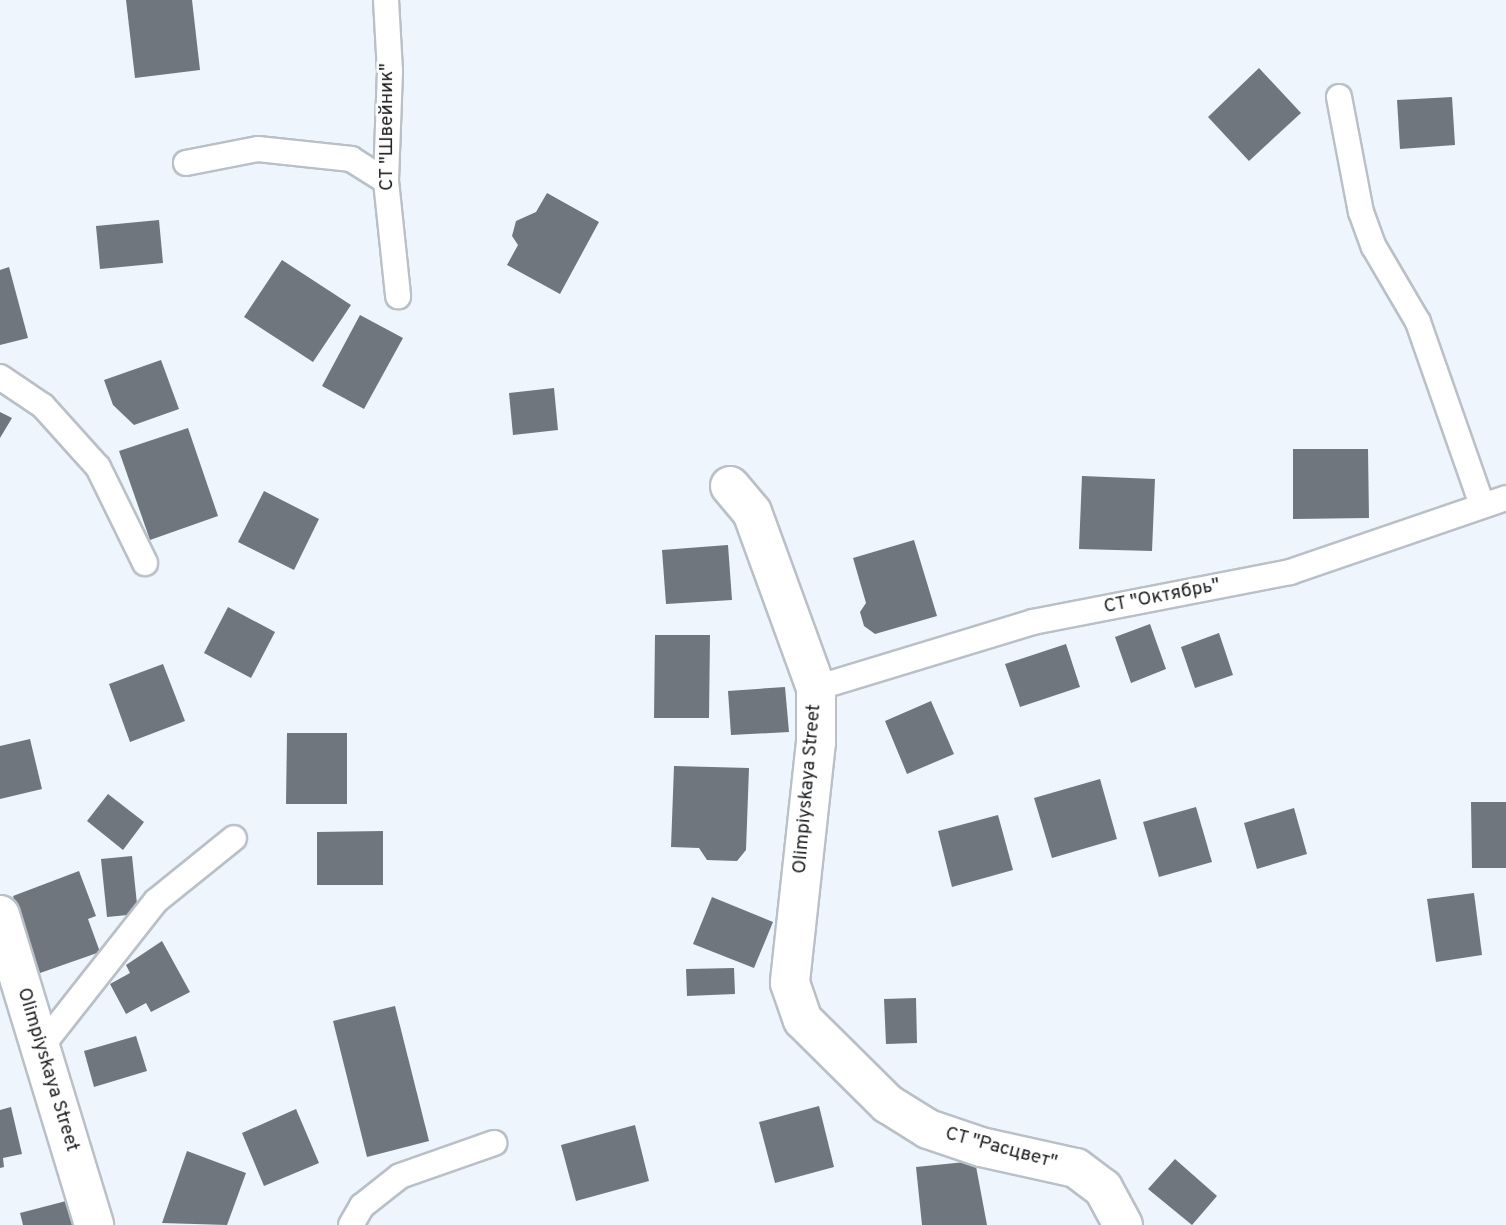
<!DOCTYPE html>
<meta charset="utf-8">
<style>
body{margin:0}
#map{position:relative;width:1506px;height:1225px;overflow:hidden;background:#eef5fd;font-family:Overpass,sans-serif}
div>[style]{position:absolute}
[style*='--x']{left:calc(var(--x)*1px);top:calc(var(--y)*1px);width:calc(var(--w)*1px);rotate:calc(var(--a)*1deg)}
.building>*{inset:0;background:#70767d}
.roads{filter:drop-shadow(2px 0 #b9c0c7) drop-shadow(-2px 0 #b9c0c7) drop-shadow(0 2px #b9c0c7) drop-shadow(0 -2px #b9c0c7)}
.service>*{height:24px;margin:-12px;padding:0 12px;transform-origin:12px;border-radius:12px;background:#fff}
.minor>*{height:38px;margin:-19px;padding:0 19px;transform-origin:19px;border-radius:19px;background:#fff}
span{translate:-50% -50%;white-space:nowrap;text-align:center;line-height:1.15;-webkit-text-stroke:5px #fff;paint-order:stroke}
.street-label{font-size:19px;color:#1c1e21}
</style>
<div id="map">
<div class="building">
<i style="clip-path:polygon(126px 0,192px 0,200px 70px,135px 78px)"></i>
<i style="clip-path:polygon(1259px 68px,1301px 113px,1249px 161px,1208px 117px)"></i>
<i style="clip-path:polygon(1452px 97px,1455px 145px,1400px 149px,1397px 100px)"></i>
<i style="clip-path:polygon(547px 193px,599px 222px,560px 294px,507px 265px,518px 245px,512px 236px,516px 221px,536px 212px)"></i>
<i style="clip-path:polygon(159px 220px,163px 263px,100px 269px,96px 226px)"></i>
<i style="clip-path:polygon(282px 260px,351px 305px,313px 362px,244px 317px)"></i>
<i style="clip-path:polygon(9px 267px,28px 338px,0 345px,0 270px)"></i>
<i style="clip-path:polygon(360px 315px,403px 338px,364px 409px,322px 386px)"></i>
<i style="clip-path:polygon(161px 360px,179px 409px,134px 425px,113px 405px,104px 380px)"></i>
<i style="clip-path:polygon(554px 388px,558px 430px,513px 435px,509px 393px)"></i>
<i style="clip-path:polygon(0 412px,12px 418px,0 438px)"></i>
<i style="clip-path:polygon(188px 428px,218px 516px,150px 540px,119px 451px)"></i>
<i style="clip-path:polygon(1293px 449px,1368px 449px,1369px 518px,1293px 519px)"></i>
<i style="clip-path:polygon(1082px 476px,1155px 479px,1152px 551px,1079px 549px)"></i>
<i style="clip-path:polygon(264px 491px,319px 519px,294px 570px,238px 542px)"></i>
<i style="clip-path:polygon(914px 540px,937px 616px,875px 634px,864px 626px,860px 612px,866px 603px,853px 558px)"></i>
<i style="clip-path:polygon(728px 545px,732px 600px,666px 604px,662px 550px)"></i>
<i style="clip-path:polygon(228px 607px,275px 632px,251px 678px,204px 653px)"></i>
<i style="clip-path:polygon(1150px 624px,1166px 669px,1131px 683px,1115px 637px)"></i>
<i style="clip-path:polygon(1219px 633px,1233px 675px,1195px 688px,1181px 647px)"></i>
<i style="clip-path:polygon(655px 635px,710px 635px,709px 718px,654px 718px)"></i>
<i style="clip-path:polygon(1066px 644px,1080px 687px,1020px 707px,1005px 664px)"></i>
<i style="clip-path:polygon(163px 664px,185px 721px,130px 742px,109px 684px)"></i>
<i style="clip-path:polygon(785px 687px,789px 732px,731px 735px,728px 691px)"></i>
<i style="clip-path:polygon(931px 701px,954px 754px,907px 774px,885px 721px)"></i>
<i style="clip-path:polygon(287px 733px,347px 733px,347px 804px,286px 804px)"></i>
<i style="clip-path:polygon(30px 739px,42px 789px,0 799px,0 746px)"></i>
<i style="clip-path:polygon(674px 766px,749px 768px,746px 850px,737px 861px,707px 860px,699px 848px,671px 847px)"></i>
<i style="clip-path:polygon(1100px 779px,1117px 839px,1052px 858px,1034px 798px)"></i>
<i style="clip-path:polygon(108px 794px,144px 822px,123px 850px,87px 821px)"></i>
<i style="clip-path:polygon(1471px 802px,1506px 802px,1506px 868px,1472px 868px)"></i>
<i style="clip-path:polygon(1196px 807px,1212px 862px,1159px 877px,1143px 822px)"></i>
<i style="clip-path:polygon(1294px 808px,1307px 854px,1257px 869px,1244px 823px)"></i>
<i style="clip-path:polygon(998px 815px,1013px 870px,952px 887px,938px 831px)"></i>
<i style="clip-path:polygon(383px 831px,383px 885px,317px 885px,317px 832px)"></i>
<i style="clip-path:polygon(132px 856px,138px 914px,107px 917px,101px 859px)"></i>
<i style="clip-path:polygon(79px 871px,96px 916px,88px 919px,100px 952px,40px 973px,13px 896px)"></i>
<i style="clip-path:polygon(1474px 893px,1482px 955px,1436px 962px,1427px 899px)"></i>
<i style="clip-path:polygon(712px 897px,773px 922px,754px 968px,693px 944px)"></i>
<i style="clip-path:polygon(162px 941px,190px 992px,151px 1012px,146px 1003px,126px 1014px,110px 984px,130px 973px,126px 965px)"></i>
<i style="clip-path:polygon(734px 968px,735px 994px,687px 996px,686px 969px)"></i>
<i style="clip-path:polygon(916px 998px,917px 1043px,886px 1044px,884px 999px)"></i>
<i style="clip-path:polygon(395px 1006px,429px 1141px,367px 1157px,333px 1021px)"></i>
<i style="clip-path:polygon(136px 1036px,147px 1071px,94px 1087px,84px 1051px)"></i>
<i style="clip-path:polygon(819px 1106px,834px 1167px,775px 1183px,759px 1122px)"></i>
<i style="clip-path:polygon(11px 1107px,22px 1154px,3px 1158px,4px 1167px,0 1168px,0 1110px)"></i>
<i style="clip-path:polygon(296px 1109px,319px 1163px,264px 1186px,242px 1133px)"></i>
<i style="clip-path:polygon(635px 1125px,649px 1181px,576px 1201px,561px 1145px)"></i>
<i style="clip-path:polygon(187px 1151px,246px 1173px,227px 1225px,162px 1223px)"></i>
<i style="clip-path:polygon(1175px 1159px,1217px 1196px,1192px 1225px,1148px 1189px)"></i>
<i style="clip-path:polygon(975px 1161px,987px 1225px,922px 1225px,916px 1167px)"></i>
<i style="clip-path:polygon(70px 1200px,76px 1225px,23px 1225px,20px 1213px)"></i>
</div>
<div class="roads">
<div class="service">
<i style="--x:386;--y:0;--w:71;--a:86.8"></i>
<i style="--x:390;--y:71;--w:110;--a:92.1"></i>
<i style="--x:386;--y:181;--w:116;--a:84"></i>
<i style="--x:1339;--y:97;--w:117;--a:79.2"></i>
<i style="--x:1361;--y:212;--w:37;--a:70"></i>
<i style="--x:1374;--y:247;--w:87;--a:59.6"></i>
<i style="--x:1418;--y:322;--w:194;--a:70.7"></i>
<i style="--x:186;--y:163;--w:73;--a:-11"></i>
<i style="--x:258;--y:149;--w:94;--a:6.1"></i>
<i style="--x:351;--y:159;--w:41;--a:32.2"></i>
<i style="--x:0;--y:377;--w:52;--a:34"></i>
<i style="--x:43;--y:406;--w:82;--a:48"></i>
<i style="--x:98;--y:467;--w:107;--a:63.9"></i>
<i style="--x:816;--y:688;--w:227;--a:-16.9"></i>
<i style="--x:1033;--y:622;--w:262;--a:-11"></i>
<i style="--x:1290;--y:572;--w:228;--a:-18.9"></i>
<i style="--x:41;--y:1047;--w:186;--a:-51.8"></i>
<i style="--x:156;--y:901;--w:100;--a:-38.9"></i>
<i style="--x:351;--y:1225;--w:22;--a:-60"></i>
<i style="--x:362;--y:1206;--w:48;--a:-38.3"></i>
<i style="--x:400;--y:1176;--w:100;--a:-19.3"></i>
</div>
<div class="minor">
<i style="--x:730;--y:486;--w:34;--a:50"></i>
<i style="--x:752;--y:512;--w:187;--a:70"></i>
<i style="--x:816;--y:688;--w:54;--a:90"></i>
<i style="--x:816;--y:742;--w:242;--a:96.2"></i>
<i style="--x:790;--y:983;--w:39;--a:71"></i>
<i style="--x:803;--y:1020;--w:120;--a:44.7"></i>
<i style="--x:888;--y:1104;--w:47;--a:32"></i>
<i style="--x:928;--y:1129;--w:56;--a:18.8"></i>
<i style="--x:981;--y:1147;--w:97;--a:12.5"></i>
<i style="--x:1076;--y:1168;--w:34;--a:37"></i>
<i style="--x:1103;--y:1188;--w:42;--a:61.6"></i>
<i style="--x:0;--y:915;--w:324;--a:73.1"></i>
</div>
</div>
<div class="street-label">
<span style="left:388px;top:127px;rotate:-90deg">СТ "Швейник"</span>
<span style="left:1162px;top:597px;rotate:-11deg">СТ "Октябрь"</span>
<span style="left:808px;top:789px;rotate:-85deg">Olimpiyskaya Street</span>
<span style="left:47px;top:1070px;rotate:73deg">Olimpiyskaya Street</span>
<span style="left:1001px;top:1149px;rotate:15deg">СТ "Расцвет"</span>
</div>
</div>
